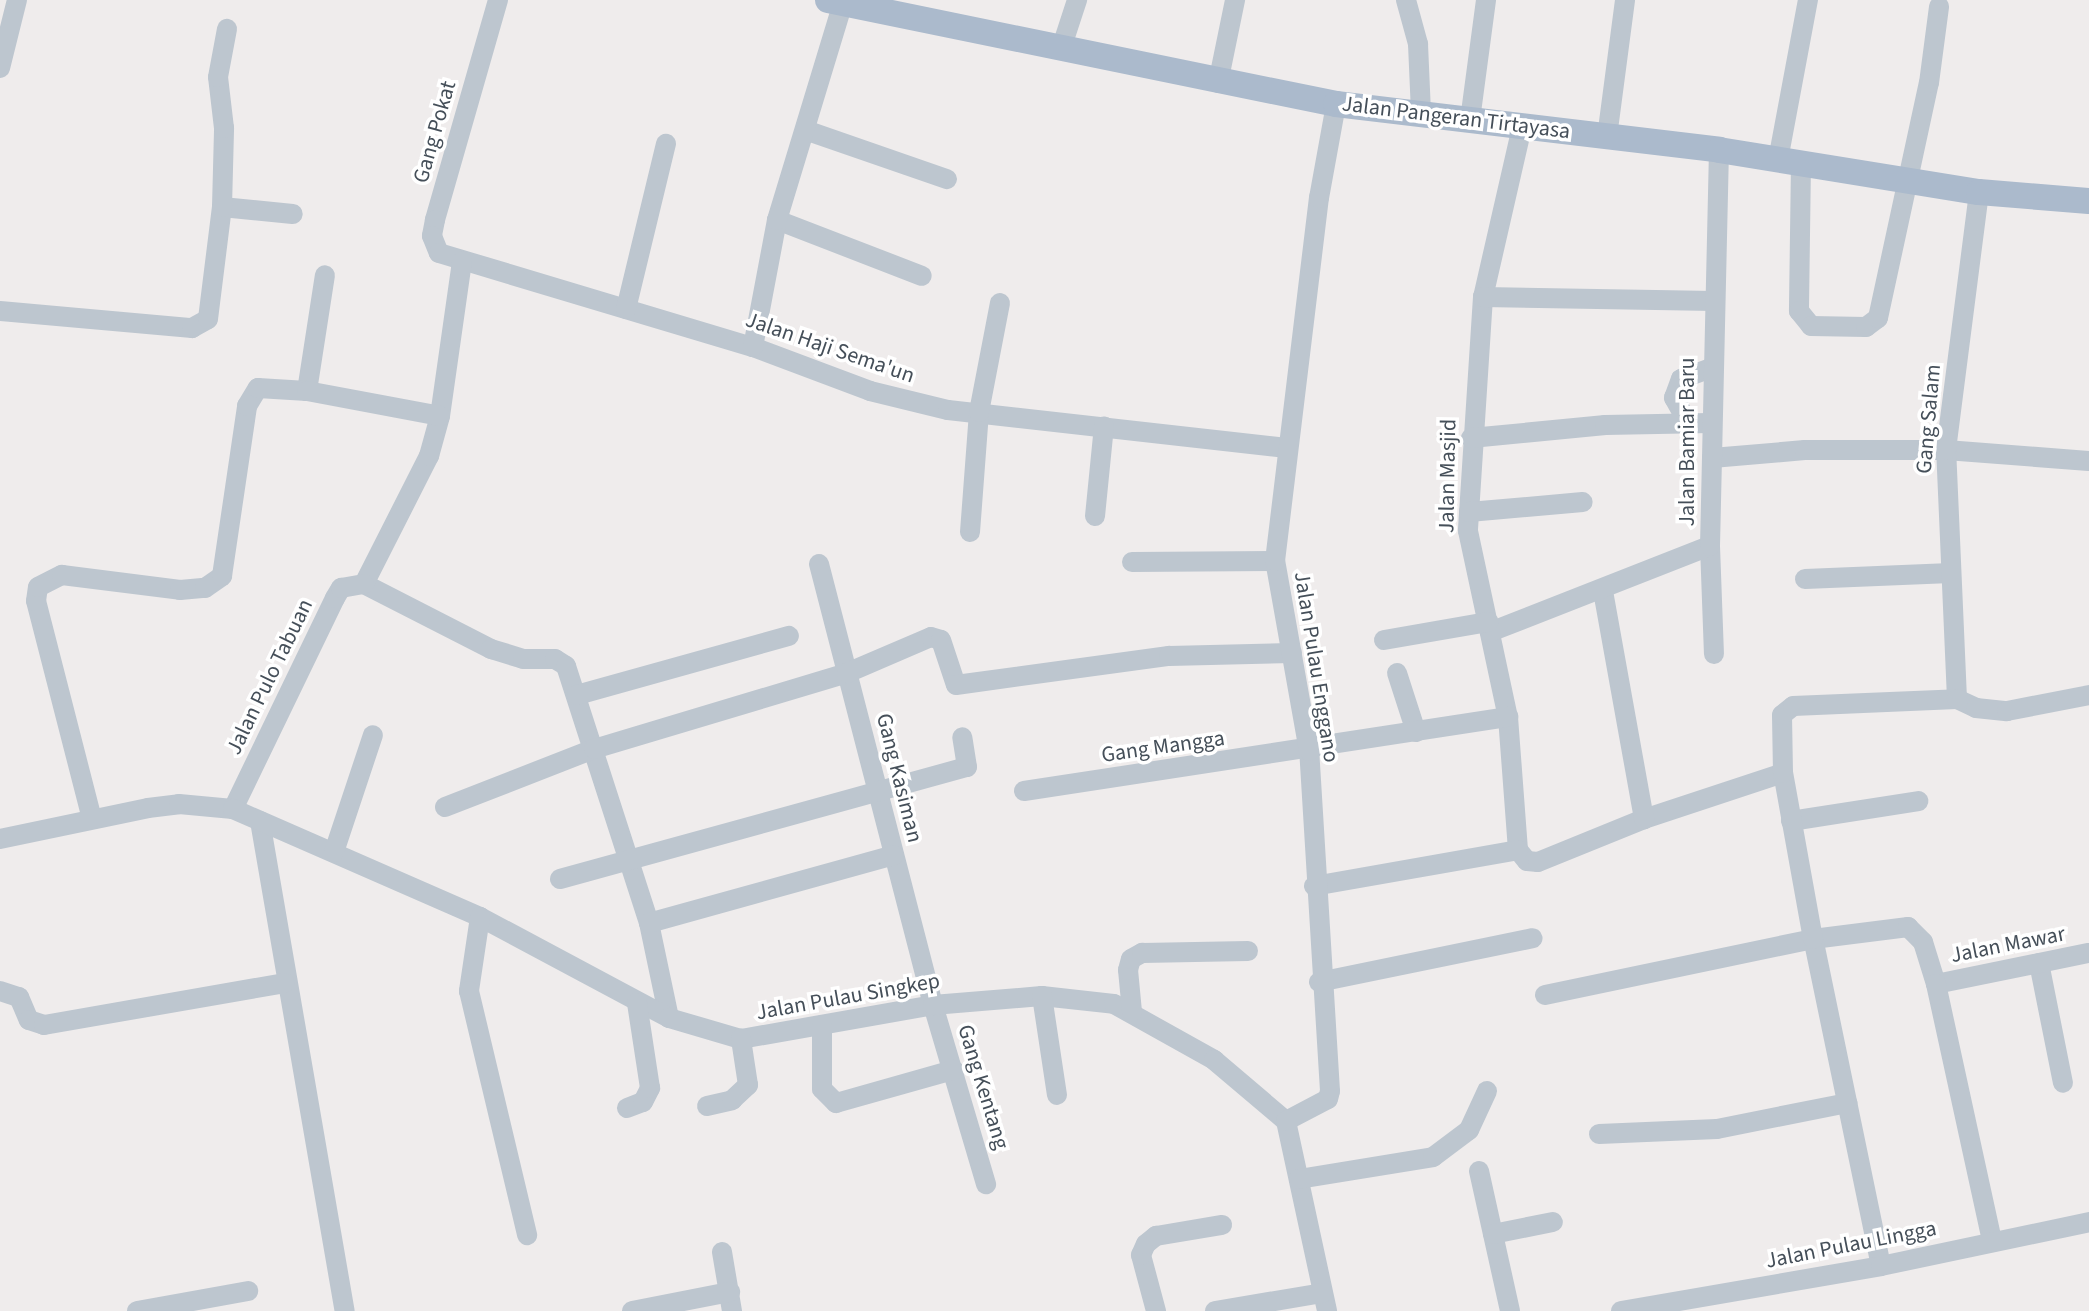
<!DOCTYPE html>
<style>
body{margin:0}
#map{position:relative;width:2089px;height:1311px;overflow:hidden;background:#efecec;font-family:"Source Sans 3",sans-serif}
div>[style]{position:absolute}
[style*='--x']{left:calc(var(--x)*1px);top:calc(var(--y)*1px);width:calc(var(--w)*1px);rotate:calc(var(--a)*1deg)}
.minor>*{height:20px;margin:-10px;padding:0 10px;transform-origin:10px;border-radius:10px;background:#bdc6cf}
.major>*{height:26px;margin:-13px;padding:0 13px;transform-origin:13px;border-radius:13px;background:#abbacc}
span{translate:-50% -50%;white-space:nowrap;text-align:center;line-height:1.15;-webkit-text-stroke:7px #fff;paint-order:stroke}
.street-label{font-size:22px;color:#454f59}
</style>
<div id="map">
<div class="minor">
<i style="--x:498;--y:0;--w:229;--a:106"></i>
<i style="--x:435;--y:220;--w:16;--a:101"></i>
<i style="--x:432;--y:236;--w:18;--a:68"></i>
<i style="--x:439;--y:253;--w:328;--a:16.7"></i>
<i style="--x:753;--y:347;--w:125;--a:20.6"></i>
<i style="--x:870;--y:391;--w:80;--a:13.7"></i>
<i style="--x:948;--y:410;--w:341;--a:6.4"></i>
<i style="--x:1406;--y:0;--w:46;--a:74.7"></i>
<i style="--x:1418;--y:44;--w:70;--a:87.5"></i>
<i style="--x:1061;--y:49;--w:52;--a:-71.9"></i>
<i style="--x:0;--y:68;--w:70;--a:-76"></i>
<i style="--x:1218;--y:83;--w:85;--a:-78.4"></i>
<i style="--x:1470;--y:120;--w:121;--a:-82.4"></i>
<i style="--x:1522;--y:127;--w:174;--a:102.9"></i>
<i style="--x:1483;--y:297;--w:234;--a:93.7"></i>
<i style="--x:1468;--y:531;--w:190;--a:77.9"></i>
<i style="--x:1508;--y:717;--w:133;--a:85.7"></i>
<i style="--x:1518;--y:850;--w:14;--a:51"></i>
<i style="--x:1527;--y:861;--w:11;--a:5"></i>
<i style="--x:1538;--y:862;--w:114;--a:-22.1"></i>
<i style="--x:1644;--y:819;--w:146;--a:-18.3"></i>
<i style="--x:808;--y:131;--w:147;--a:19.1"></i>
<i style="--x:1607;--y:137;--w:138;--a:-82.5"></i>
<i style="--x:1778;--y:160;--w:163;--a:-79.4"></i>
<i style="--x:1801;--y:163;--w:148;--a:90.8"></i>
<i style="--x:1799;--y:311;--w:19;--a:51"></i>
<i style="--x:1811;--y:326;--w:55;--a:1"></i>
<i style="--x:1866;--y:327;--w:15;--a:-37"></i>
<i style="--x:1878;--y:318;--w:240;--a:-77.8"></i>
<i style="--x:1929;--y:83;--w:77;--a:-82.5"></i>
<i style="--x:222;--y:207;--w:71;--a:5.6"></i>
<i style="--x:777;--y:220;--w:155;--a:21.1"></i>
<i style="--x:1483;--y:297;--w:231;--a:1"></i>
<i style="--x:626;--y:309;--w:170;--a:-76.4"></i>
<i style="--x:0;--y:311;--w:193;--a:5.1"></i>
<i style="--x:192;--y:328;--w:18;--a:-29"></i>
<i style="--x:208;--y:319;--w:113;--a:-82.9"></i>
<i style="--x:222;--y:207;--w:79;--a:-88.5"></i>
<i style="--x:224;--y:128;--w:51;--a:-96.7"></i>
<i style="--x:218;--y:77;--w:49;--a:-79.4"></i>
<i style="--x:753;--y:347;--w:129;--a:-79.3"></i>
<i style="--x:777;--y:220;--w:227;--a:-73.1"></i>
<i style="--x:307;--y:391;--w:117;--a:-81.2"></i>
<i style="--x:1688;--y:423;--w:29;--a:-119"></i>
<i style="--x:1674;--y:398;--w:20;--a:-70"></i>
<i style="--x:1681;--y:379;--w:33;--a:-20"></i>
<i style="--x:1471;--y:438;--w:135;--a:-5.5"></i>
<i style="--x:1605;--y:425;--w:105;--a:-1.1"></i>
<i style="--x:1712;--y:458;--w:93;--a:-4.9"></i>
<i style="--x:1805;--y:450;--w:141;--a:0"></i>
<i style="--x:1946;--y:450;--w:143;--a:4.4"></i>
<i style="--x:1469;--y:512;--w:114;--a:-5"></i>
<i style="--x:1095;--y:516;--w:90;--a:-84.3"></i>
<i style="--x:970;--y:532;--w:120;--a:-85.7"></i>
<i style="--x:979;--y:412;--w:111;--a:-79.1"></i>
<i style="--x:1710;--y:546;--w:108;--a:87.9"></i>
<i style="--x:1132;--y:562;--w:143;--a:-0.4"></i>
<i style="--x:819;--y:564;--w:455;--a:75.5"></i>
<i style="--x:933;--y:1005;--w:187;--a:73.5"></i>
<i style="--x:1805;--y:579;--w:146;--a:-2.4"></i>
<i style="--x:364;--y:584;--w:143;--a:27.1"></i>
<i style="--x:491;--y:649;--w:34;--a:17"></i>
<i style="--x:523;--y:659;--w:32;--a:0"></i>
<i style="--x:555;--y:659;--w:13;--a:32"></i>
<i style="--x:566;--y:666;--w:270;--a:72.1"></i>
<i style="--x:649;--y:923;--w:97;--a:78.1"></i>
<i style="--x:364;--y:584;--w:144;--a:-63.1"></i>
<i style="--x:429;--y:456;--w:41;--a:-74.6"></i>
<i style="--x:440;--y:416;--w:156;--a:-81.9"></i>
<i style="--x:1603;--y:591;--w:232;--a:79.8"></i>
<i style="--x:1490;--y:632;--w:236;--a:-21.4"></i>
<i style="--x:1710;--y:546;--w:396;--a:-88.7"></i>
<i style="--x:1384;--y:640;--w:106;--a:-9.8"></i>
<i style="--x:1397;--y:673;--w:62;--a:72.1"></i>
<i style="--x:577;--y:695;--w:220;--a:-15.6"></i>
<i style="--x:1957;--y:699;--w:249;--a:-92.5"></i>
<i style="--x:1946;--y:450;--w:260;--a:-82.7"></i>
<i style="--x:1024;--y:791;--w:490;--a:-8.7"></i>
<i style="--x:445;--y:807;--w:160;--a:-21.3"></i>
<i style="--x:594;--y:749;--w:264;--a:-16.7"></i>
<i style="--x:847;--y:673;--w:91;--a:-23.2"></i>
<i style="--x:931;--y:637;--w:10;--a:17"></i>
<i style="--x:941;--y:640;--w:47;--a:71.6"></i>
<i style="--x:956;--y:685;--w:215;--a:-7.8"></i>
<i style="--x:1169;--y:656;--w:123;--a:-1.4"></i>
<i style="--x:233;--y:809;--w:234;--a:-64.2"></i>
<i style="--x:335;--y:598;--w:12;--a:-59"></i>
<i style="--x:341;--y:588;--w:23;--a:-10"></i>
<i style="--x:92;--y:819;--w:225;--a:-104.4"></i>
<i style="--x:36;--y:601;--w:14;--a:-82"></i>
<i style="--x:38;--y:587;--w:27;--a:-27"></i>
<i style="--x:62;--y:575;--w:119;--a:7.2"></i>
<i style="--x:180;--y:590;--w:25;--a:-5"></i>
<i style="--x:205;--y:588;--w:21;--a:-35"></i>
<i style="--x:222;--y:576;--w:172;--a:-81.6"></i>
<i style="--x:247;--y:406;--w:21;--a:-59"></i>
<i style="--x:258;--y:388;--w:49;--a:3.5"></i>
<i style="--x:307;--y:391;--w:135;--a:10.6"></i>
<i style="--x:260;--y:821;--w:497;--a:80.2"></i>
<i style="--x:1791;--y:821;--w:129;--a:-8.9"></i>
<i style="--x:0;--y:839;--w:151;--a:-11.8"></i>
<i style="--x:148;--y:808;--w:31;--a:-7"></i>
<i style="--x:179;--y:804;--w:54;--a:5.3"></i>
<i style="--x:233;--y:809;--w:270;--a:23.6"></i>
<i style="--x:480;--y:917;--w:214;--a:28.1"></i>
<i style="--x:669;--y:1018;--w:75;--a:16.3"></i>
<i style="--x:741;--y:1039;--w:195;--a:-10"></i>
<i style="--x:933;--y:1005;--w:109;--a:-4.7"></i>
<i style="--x:1042;--y:996;--w:72;--a:6.3"></i>
<i style="--x:1114;--y:1004;--w:115;--a:29.2"></i>
<i style="--x:1214;--y:1060;--w:94;--a:40.3"></i>
<i style="--x:1286;--y:1121;--w:194;--a:77.8"></i>
<i style="--x:334;--y:852;--w:123;--a:-71.6"></i>
<i style="--x:560;--y:879;--w:422;--a:-15.4"></i>
<i style="--x:967;--y:767;--w:30;--a:-99"></i>
<i style="--x:1314;--y:886;--w:207;--a:-10"></i>
<i style="--x:480;--y:917;--w:75;--a:98.5"></i>
<i style="--x:469;--y:991;--w:251;--a:76.6"></i>
<i style="--x:649;--y:923;--w:254;--a:-15.5"></i>
<i style="--x:2039;--y:963;--w:122;--a:78.7"></i>
<i style="--x:1319;--y:982;--w:218;--a:-11.6"></i>
<i style="--x:1936;--y:984;--w:156;--a:-11.5"></i>
<i style="--x:0;--y:991;--w:20;--a:18"></i>
<i style="--x:19;--y:997;--w:25;--a:67"></i>
<i style="--x:29;--y:1020;--w:16;--a:18"></i>
<i style="--x:44;--y:1025;--w:244;--a:-9.9"></i>
<i style="--x:1545;--y:995;--w:274;--a:-11.8"></i>
<i style="--x:1813;--y:939;--w:96;--a:-7.2"></i>
<i style="--x:1908;--y:927;--w:21;--a:45"></i>
<i style="--x:1923;--y:942;--w:44;--a:72.8"></i>
<i style="--x:1936;--y:984;--w:263;--a:77.7"></i>
<i style="--x:1042;--y:996;--w:100;--a:81.4"></i>
<i style="--x:1132;--y:1012;--w:42;--a:-95.4"></i>
<i style="--x:1128;--y:970;--w:11;--a:-75"></i>
<i style="--x:1131;--y:959;--w:13;--a:-29"></i>
<i style="--x:1142;--y:953;--w:106;--a:-1.1"></i>
<i style="--x:822;--y:1025;--w:64;--a:90"></i>
<i style="--x:822;--y:1089;--w:20;--a:45"></i>
<i style="--x:836;--y:1103;--w:122;--a:-15.8"></i>
<i style="--x:707;--y:1106;--w:26;--a:-13"></i>
<i style="--x:732;--y:1100;--w:22;--a:-43"></i>
<i style="--x:748;--y:1085;--w:47;--a:-98.7"></i>
<i style="--x:627;--y:1108;--w:17;--a:-21"></i>
<i style="--x:643;--y:1102;--w:16;--a:-63"></i>
<i style="--x:650;--y:1088;--w:86;--a:-98.7"></i>
<i style="--x:1286;--y:1121;--w:47;--a:-27.6"></i>
<i style="--x:1328;--y:1099;--w:8;--a:-76"></i>
<i style="--x:1330;--y:1091;--w:341;--a:-93.5"></i>
<i style="--x:1309;--y:751;--w:193;--a:-100.1"></i>
<i style="--x:1275;--y:561;--w:366;--a:-83.1"></i>
<i style="--x:1319;--y:198;--w:96;--a:-79.7"></i>
<i style="--x:1599;--y:1134;--w:118;--a:-2.4"></i>
<i style="--x:1717;--y:1129;--w:133;--a:-11.3"></i>
<i style="--x:1479;--y:1171;--w:143;--a:77.5"></i>
<i style="--x:1299;--y:1179;--w:136;--a:-9.3"></i>
<i style="--x:1433;--y:1157;--w:45;--a:-36.9"></i>
<i style="--x:1469;--y:1130;--w:43;--a:-65.2"></i>
<i style="--x:1493;--y:1234;--w:61;--a:-11.3"></i>
<i style="--x:722;--y:1252;--w:60;--a:80.4"></i>
<i style="--x:1881;--y:1266;--w:334;--a:-101.7"></i>
<i style="--x:1813;--y:939;--w:169;--a:-100.2"></i>
<i style="--x:1783;--y:773;--w:58;--a:-91"></i>
<i style="--x:1782;--y:715;--w:14;--a:-39"></i>
<i style="--x:1793;--y:706;--w:164;--a:-2.4"></i>
<i style="--x:1957;--y:699;--w:21;--a:25"></i>
<i style="--x:1976;--y:708;--w:31;--a:6"></i>
<i style="--x:2007;--y:711;--w:84;--a:-11"></i>
<i style="--x:137;--y:1311;--w:113;--a:-10.2"></i>
<i style="--x:632;--y:1311;--w:100;--a:-11"></i>
<i style="--x:1156;--y:1311;--w:58;--a:-105"></i>
<i style="--x:1141;--y:1255;--w:12;--a:-66"></i>
<i style="--x:1146;--y:1244;--w:13;--a:-39"></i>
<i style="--x:1156;--y:1236;--w:67;--a:-9.5"></i>
<i style="--x:1215;--y:1311;--w:109;--a:-9.5"></i>
<i style="--x:1621;--y:1311;--w:264;--a:-9.8"></i>
<i style="--x:1881;--y:1266;--w:213;--a:-11.9"></i>
</div>
<div class="major">
<i style="--x:828;--y:0;--w:519;--a:11.57"></i>
<i style="--x:1336;--y:104;--w:386;--a:6.8"></i>
<i style="--x:1719;--y:150;--w:263;--a:9.2"></i>
<i style="--x:1979;--y:192;--w:110;--a:4.7"></i>
</div>
<div class="street-label">
<span style="left:1456px;top:118px;rotate:7deg">Jalan Pangeran Tirtayasa</span>
<span style="left:435px;top:132px;rotate:-74deg">Gang Pokat</span>
<span style="left:830px;top:348px;rotate:19deg">Jalan Haji Sema'un</span>
<span style="left:1929px;top:419px;rotate:-85deg">Gang Salam</span>
<span style="left:1688px;top:442px;rotate:-90deg">Jalan Bamiar Baru</span>
<span style="left:1448px;top:476px;rotate:-89deg">Jalan Masjid</span>
<span style="left:1316px;top:667px;rotate:81deg">Jalan Pulau Enggano</span>
<span style="left:270px;top:677px;rotate:-64deg">Jalan Pulo Tabuan</span>
<span style="left:1163px;top:747px;rotate:-8deg">Gang Mangga</span>
<span style="left:899px;top:778px;rotate:76deg">Gang Kasiman</span>
<span style="left:2008px;top:945px;rotate:-11deg">Jalan Mawar</span>
<span style="left:848px;top:997px;rotate:-10deg">Jalan Pulau Singkep</span>
<span style="left:983px;top:1087px;rotate:73deg">Gang Kentang</span>
<span style="left:1851px;top:1245px;rotate:-11deg">Jalan Pulau Lingga</span>
</div>
</div>
